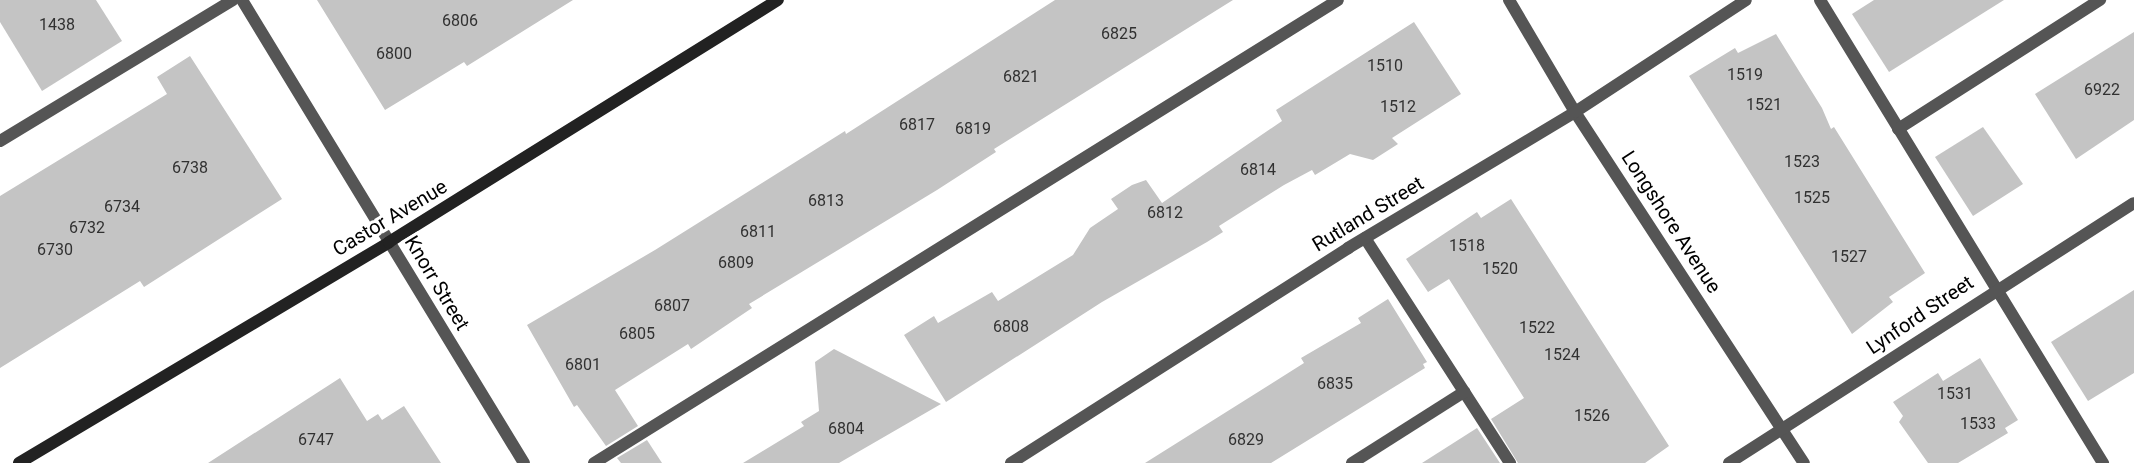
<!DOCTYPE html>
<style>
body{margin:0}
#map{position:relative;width:2134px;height:463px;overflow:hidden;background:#fff;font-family:Roboto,sans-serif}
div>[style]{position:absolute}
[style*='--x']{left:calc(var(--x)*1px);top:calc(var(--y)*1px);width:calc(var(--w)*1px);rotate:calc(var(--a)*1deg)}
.building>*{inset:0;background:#c4c4c4}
.lane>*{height:12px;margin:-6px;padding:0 6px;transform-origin:6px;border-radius:6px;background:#555}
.street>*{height:12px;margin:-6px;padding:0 6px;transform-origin:6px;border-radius:6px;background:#555}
.secondary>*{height:12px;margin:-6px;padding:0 6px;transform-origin:6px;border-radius:6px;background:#222}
span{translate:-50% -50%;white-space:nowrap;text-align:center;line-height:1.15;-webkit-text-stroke:6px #fff;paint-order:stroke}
.number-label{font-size:16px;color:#313131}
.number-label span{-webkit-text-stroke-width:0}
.street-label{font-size:20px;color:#000}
</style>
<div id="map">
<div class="building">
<i style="clip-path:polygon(0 0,96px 0,122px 41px,42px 91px,0 22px)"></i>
<i style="clip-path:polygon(317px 0,573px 0,467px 66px,464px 62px,385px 110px)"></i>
<i style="clip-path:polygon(1055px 0,1233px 0,994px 149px,996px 152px,937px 190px,749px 304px,752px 308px,691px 349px,688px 344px,615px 390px,638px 426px,606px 446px,577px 405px,574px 407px,527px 325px,655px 250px,845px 131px,846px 134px)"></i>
<i style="clip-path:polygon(1874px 0,2004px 0,1889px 72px,1852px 14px)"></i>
<i style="clip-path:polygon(1414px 22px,1461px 94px,1392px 138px,1398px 144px,1373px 160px,1350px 154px,1315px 175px,1312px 170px,1284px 185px,1219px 226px,1223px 232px,1207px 242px,1102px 302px,946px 402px,904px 335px,934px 316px,938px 323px,992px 292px,998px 301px,1073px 255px,1090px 228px,1118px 209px,1111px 199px,1132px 185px,1146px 180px,1162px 203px,1282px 121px,1276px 110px)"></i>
<i style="clip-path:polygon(2134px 32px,2134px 120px,2076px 159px,2035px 94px)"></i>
<i style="clip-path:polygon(1776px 34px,1822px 108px,1831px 129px,1834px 127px,1925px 273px,1889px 297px,1893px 302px,1852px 334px,1689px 76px,1735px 48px,1738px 53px)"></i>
<i style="clip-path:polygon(190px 56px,282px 199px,144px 287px,140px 281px,0 368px,0 196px,167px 94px,157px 77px)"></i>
<i style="clip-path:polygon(1983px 127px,2023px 184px,1973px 216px,1935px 157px)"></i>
<i style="clip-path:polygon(1511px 199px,1669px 446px,1645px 463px,1518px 463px,1491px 419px,1524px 398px,1449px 279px,1428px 292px,1406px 259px,1477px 212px,1481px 218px)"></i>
<i style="clip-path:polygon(2134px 290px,2134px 373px,2088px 401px,2051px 342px)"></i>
<i style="clip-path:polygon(1388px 299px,1427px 362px,1423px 364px,1425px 368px,1271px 463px,1145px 463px,1304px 363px,1301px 358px,1361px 323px,1358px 318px)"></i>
<i style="clip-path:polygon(834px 349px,941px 404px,839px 463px,743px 463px,804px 426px,801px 422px,819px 411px,815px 362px)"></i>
<i style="clip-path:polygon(1980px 358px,2018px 420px,2005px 428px,2008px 433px,1958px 463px,1928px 463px,1899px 422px,1903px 416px,1893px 402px,1938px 373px,1943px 381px)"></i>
<i style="clip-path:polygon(340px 378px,367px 421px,378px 414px,382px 420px,404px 406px,441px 463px,208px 463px)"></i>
<i style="clip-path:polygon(1477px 428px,1500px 463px,1422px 463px)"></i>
<i style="clip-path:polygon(647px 440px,662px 463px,621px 463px,617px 458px)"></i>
</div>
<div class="lane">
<i style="--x:1820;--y:0;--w:543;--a:58.57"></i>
<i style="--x:1898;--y:129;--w:240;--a:-32.6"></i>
<i style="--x:0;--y:141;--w:272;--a:-31.2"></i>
<i style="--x:1365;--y:238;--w:268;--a:57.2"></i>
<i style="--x:594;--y:463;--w:876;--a:-31.89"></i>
<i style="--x:1352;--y:463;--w:133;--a:-32.4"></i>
</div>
<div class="street">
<i style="--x:242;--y:0;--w:542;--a:58.66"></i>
<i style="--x:1509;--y:0;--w:130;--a:59.5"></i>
<i style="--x:1575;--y:112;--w:419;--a:56.9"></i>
<i style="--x:1011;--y:463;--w:400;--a:-32.5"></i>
<i style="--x:1348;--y:248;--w:265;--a:-30.9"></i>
<i style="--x:1575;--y:112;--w:204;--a:-33.2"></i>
<i style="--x:1729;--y:463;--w:481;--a:-32.7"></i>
</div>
<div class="secondary">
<i style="--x:19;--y:463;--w:431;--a:-30.8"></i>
<i style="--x:389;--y:242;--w:458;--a:-31.9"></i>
</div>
<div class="number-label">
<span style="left:460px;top:21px">6806</span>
<span style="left:57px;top:25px">1438</span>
<span style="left:1119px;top:34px">6825</span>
<span style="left:394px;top:54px">6800</span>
<span style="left:1385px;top:66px">1510</span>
<span style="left:1745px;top:75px">1519</span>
<span style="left:1021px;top:77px">6821</span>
<span style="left:2102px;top:90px">6922</span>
<span style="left:1764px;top:105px">1521</span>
<span style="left:1398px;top:107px">1512</span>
<span style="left:917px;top:125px">6817</span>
<span style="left:973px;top:129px">6819</span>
<span style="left:1802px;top:162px">1523</span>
<span style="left:190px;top:168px">6738</span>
<span style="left:1258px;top:170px">6814</span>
<span style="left:1812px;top:198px">1525</span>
<span style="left:826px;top:201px">6813</span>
<span style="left:122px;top:207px">6734</span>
<span style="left:1165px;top:213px">6812</span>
<span style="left:87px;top:228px">6732</span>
<span style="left:758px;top:232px">6811</span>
<span style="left:1467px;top:246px">1518</span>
<span style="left:55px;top:250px">6730</span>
<span style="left:1849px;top:257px">1527</span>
<span style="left:736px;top:263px">6809</span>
<span style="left:1500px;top:269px">1520</span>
<span style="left:672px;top:306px">6807</span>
<span style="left:1011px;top:327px">6808</span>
<span style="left:1537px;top:328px">1522</span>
<span style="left:637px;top:334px">6805</span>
<span style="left:1562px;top:355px">1524</span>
<span style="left:583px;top:365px">6801</span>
<span style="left:1335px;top:384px">6835</span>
<span style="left:1955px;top:394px">1531</span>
<span style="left:1592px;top:416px">1526</span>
<span style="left:1978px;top:424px">1533</span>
<span style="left:846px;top:429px">6804</span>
<span style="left:316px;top:440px">6747</span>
<span style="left:1246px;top:440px">6829</span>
</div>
<div class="street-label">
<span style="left:1368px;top:214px;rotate:-31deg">Rutland Street</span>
<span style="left:390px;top:218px;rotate:-31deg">Castor Avenue</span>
<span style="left:1671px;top:222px;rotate:57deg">Longshore Avenue</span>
<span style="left:437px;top:283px;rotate:59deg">Knorr Street</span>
<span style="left:1920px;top:315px;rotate:-34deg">Lynford Street</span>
</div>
</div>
